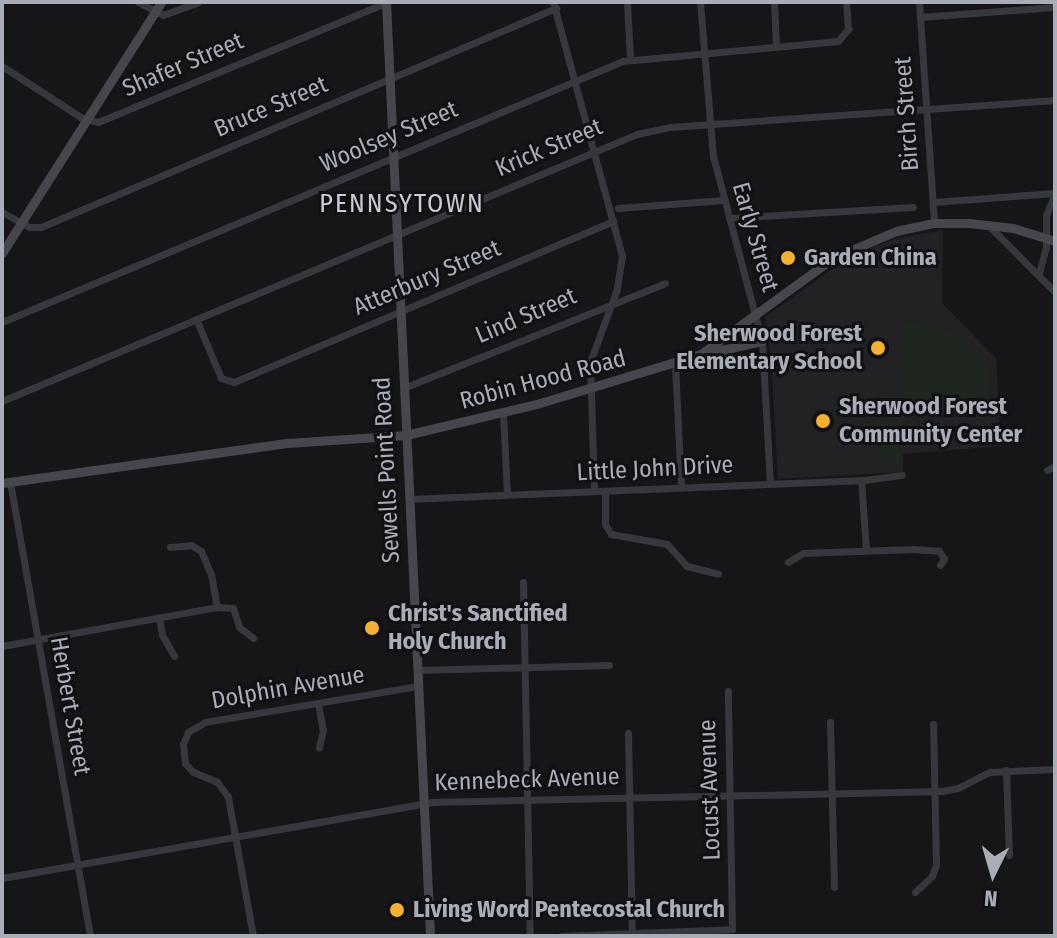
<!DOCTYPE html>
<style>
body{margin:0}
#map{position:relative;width:1057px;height:938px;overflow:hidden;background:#161618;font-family:"Fira Sans Condensed",sans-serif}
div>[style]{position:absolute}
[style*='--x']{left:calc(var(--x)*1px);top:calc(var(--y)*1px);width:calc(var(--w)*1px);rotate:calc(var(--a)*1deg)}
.built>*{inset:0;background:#222225}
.green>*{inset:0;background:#1e261f}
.street>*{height:7px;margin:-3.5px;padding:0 3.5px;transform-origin:3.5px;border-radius:3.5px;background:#37383d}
.secondary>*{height:9px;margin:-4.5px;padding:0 4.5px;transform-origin:4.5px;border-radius:4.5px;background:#45474d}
.dots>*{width:22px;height:22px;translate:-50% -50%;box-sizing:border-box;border:4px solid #111113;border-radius:50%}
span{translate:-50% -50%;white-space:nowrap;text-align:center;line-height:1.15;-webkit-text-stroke:6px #111113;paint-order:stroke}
.street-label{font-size:24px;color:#a8adb8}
.poi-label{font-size:24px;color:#a8adb8;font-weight:700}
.left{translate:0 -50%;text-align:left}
.right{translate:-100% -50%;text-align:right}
.neighbourhood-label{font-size:26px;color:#c9ccd4;letter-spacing:2px}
.frame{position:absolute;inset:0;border:4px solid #a8adb8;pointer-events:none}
.north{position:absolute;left:953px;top:834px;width:80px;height:80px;-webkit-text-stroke:6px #111113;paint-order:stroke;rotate:185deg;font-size:22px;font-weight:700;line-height:32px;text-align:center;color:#a8adb8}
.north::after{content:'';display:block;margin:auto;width:28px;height:36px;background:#a8adb8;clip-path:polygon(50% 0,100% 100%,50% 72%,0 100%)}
</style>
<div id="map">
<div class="built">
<i style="clip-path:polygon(943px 230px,942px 303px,996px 358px,1001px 446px,903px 454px,903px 472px,778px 479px,771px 358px,765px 317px,851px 256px,894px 239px)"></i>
</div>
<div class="green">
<i style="clip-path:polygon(901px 323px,943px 328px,972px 346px,987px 368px,991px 409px,915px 412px,904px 402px)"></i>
<i style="clip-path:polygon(898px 418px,900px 458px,880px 459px,878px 419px)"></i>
</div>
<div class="street">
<i style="--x:138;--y:2;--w:28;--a:27"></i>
<i style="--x:163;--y:15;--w:37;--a:-20"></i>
<i style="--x:553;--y:2;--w:263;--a:74.8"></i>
<i style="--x:622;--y:256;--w:33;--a:99"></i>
<i style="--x:617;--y:289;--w:78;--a:110.3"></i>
<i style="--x:590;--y:362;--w:129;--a:88.2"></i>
<i style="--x:627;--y:2;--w:58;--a:87"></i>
<i style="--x:700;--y:2;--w:155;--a:85.2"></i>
<i style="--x:713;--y:156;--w:191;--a:75.2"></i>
<i style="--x:762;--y:341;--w:143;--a:86.8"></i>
<i style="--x:774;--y:2;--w:44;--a:87.4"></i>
<i style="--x:919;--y:2;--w:222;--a:86.1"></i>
<i style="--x:920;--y:17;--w:135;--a:-4.2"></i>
<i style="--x:2;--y:66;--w:95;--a:33"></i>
<i style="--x:82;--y:118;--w:16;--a:14"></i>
<i style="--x:98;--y:122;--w:313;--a:-22.5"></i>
<i style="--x:934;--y:202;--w:121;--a:-4.3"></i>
<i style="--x:618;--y:208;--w:106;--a:-4.3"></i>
<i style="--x:2;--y:212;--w:31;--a:29"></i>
<i style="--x:29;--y:227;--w:12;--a:0"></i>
<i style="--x:41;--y:227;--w:560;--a:-23.04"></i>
<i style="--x:729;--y:218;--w:184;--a:-3.4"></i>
<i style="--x:989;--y:226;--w:93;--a:45"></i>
<i style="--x:1039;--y:273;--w:27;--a:-75"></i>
<i style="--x:1046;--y:247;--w:32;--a:-90"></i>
<i style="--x:1046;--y:215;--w:23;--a:-67"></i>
<i style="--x:196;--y:319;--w:64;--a:67"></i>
<i style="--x:221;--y:378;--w:14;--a:17"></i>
<i style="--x:234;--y:382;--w:412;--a:-23"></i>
<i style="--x:2;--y:322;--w:674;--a:-22.8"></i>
<i style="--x:623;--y:61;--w:216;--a:-5.3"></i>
<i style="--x:838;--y:41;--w:16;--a:-50"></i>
<i style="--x:848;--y:29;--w:27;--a:-94"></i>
<i style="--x:675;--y:364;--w:123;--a:87.2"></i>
<i style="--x:403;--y:388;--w:282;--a:-21.8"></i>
<i style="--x:2;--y:401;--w:689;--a:-22.81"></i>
<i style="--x:637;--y:134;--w:34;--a:-12"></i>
<i style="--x:670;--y:127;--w:386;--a:-4"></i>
<i style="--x:503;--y:413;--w:82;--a:87.2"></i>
<i style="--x:1047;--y:470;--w:9;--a:-27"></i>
<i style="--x:861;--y:480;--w:70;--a:85.9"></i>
<i style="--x:10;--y:482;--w:461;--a:80"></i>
<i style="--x:605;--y:491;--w:33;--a:90"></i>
<i style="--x:605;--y:524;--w:12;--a:59"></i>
<i style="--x:611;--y:534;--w:57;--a:10.1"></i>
<i style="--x:667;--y:544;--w:30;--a:48"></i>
<i style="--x:687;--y:566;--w:32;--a:14"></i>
<i style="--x:409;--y:499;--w:456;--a:-2.4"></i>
<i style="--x:865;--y:480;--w:37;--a:-8"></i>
<i style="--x:170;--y:547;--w:21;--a:-5"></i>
<i style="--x:191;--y:545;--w:12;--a:31"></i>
<i style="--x:201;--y:551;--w:25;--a:67"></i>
<i style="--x:211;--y:574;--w:34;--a:80"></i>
<i style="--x:788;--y:562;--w:17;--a:-31"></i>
<i style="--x:803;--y:553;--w:110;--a:-2.1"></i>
<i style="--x:913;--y:549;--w:26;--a:4"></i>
<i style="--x:939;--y:551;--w:9;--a:58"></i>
<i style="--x:944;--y:559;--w:7;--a:124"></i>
<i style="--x:523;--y:582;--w:354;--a:88.9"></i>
<i style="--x:159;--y:618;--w:17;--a:80"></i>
<i style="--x:162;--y:635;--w:24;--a:60"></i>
<i style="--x:2;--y:646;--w:219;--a:-10.3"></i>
<i style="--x:217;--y:607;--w:16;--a:4"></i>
<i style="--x:233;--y:608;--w:20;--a:72"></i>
<i style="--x:239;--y:627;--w:18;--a:38"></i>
<i style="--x:417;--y:670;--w:192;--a:-1.5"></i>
<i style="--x:318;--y:703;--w:27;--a:80"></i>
<i style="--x:323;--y:730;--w:18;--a:103"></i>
<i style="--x:830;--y:722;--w:165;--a:88.6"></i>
<i style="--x:628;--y:733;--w:203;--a:88.9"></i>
<i style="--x:1006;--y:770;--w:85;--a:88"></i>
<i style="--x:2;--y:878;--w:436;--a:-10"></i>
<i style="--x:431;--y:802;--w:511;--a:-1.23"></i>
<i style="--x:942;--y:791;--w:16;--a:-11"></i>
<i style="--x:958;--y:788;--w:36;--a:-27"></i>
<i style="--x:990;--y:772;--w:65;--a:-2.6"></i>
<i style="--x:915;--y:892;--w:23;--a:-43"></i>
<i style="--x:932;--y:876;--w:12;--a:-70"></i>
<i style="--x:936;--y:865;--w:141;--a:-91.2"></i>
<i style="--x:253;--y:936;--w:141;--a:-100.2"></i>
<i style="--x:228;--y:797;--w:19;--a:-126"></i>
<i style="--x:217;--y:782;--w:26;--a:-157"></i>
<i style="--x:193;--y:772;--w:12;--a:-132"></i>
<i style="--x:185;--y:763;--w:19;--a:-96"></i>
<i style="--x:183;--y:744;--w:13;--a:-67"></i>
<i style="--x:188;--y:732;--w:20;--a:-30"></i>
<i style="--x:205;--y:722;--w:215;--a:-9.6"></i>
<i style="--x:561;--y:936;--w:171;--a:-2.3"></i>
<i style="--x:732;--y:929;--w:238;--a:-91"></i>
</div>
<div class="secondary">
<i style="--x:386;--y:2;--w:935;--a:87.3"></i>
<i style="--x:2;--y:253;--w:297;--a:-57.6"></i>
<i style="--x:708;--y:353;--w:55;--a:-12.5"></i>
<i style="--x:2;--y:483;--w:289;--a:-8"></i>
<i style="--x:288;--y:443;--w:118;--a:-3.9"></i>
<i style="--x:406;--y:435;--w:138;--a:-13.4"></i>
<i style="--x:540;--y:403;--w:168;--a:-16.9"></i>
<i style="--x:701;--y:354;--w:163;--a:-36"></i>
<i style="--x:833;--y:258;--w:69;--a:-23.2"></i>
<i style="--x:896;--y:231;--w:39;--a:-12"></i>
<i style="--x:934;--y:223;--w:35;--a:0"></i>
<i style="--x:969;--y:223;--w:44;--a:6.5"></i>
<i style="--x:1013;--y:228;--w:44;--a:17.2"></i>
</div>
<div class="dots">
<i style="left:788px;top:258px;background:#f2b134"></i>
<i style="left:878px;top:348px;background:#f2b134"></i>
<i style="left:823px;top:421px;background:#f2b134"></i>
<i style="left:372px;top:628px;background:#f2b134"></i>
<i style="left:397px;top:910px;background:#f2b134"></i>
</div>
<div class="street-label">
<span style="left:183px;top:65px;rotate:-23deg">Shafer Street</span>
<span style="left:271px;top:107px;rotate:-23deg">Bruce Street</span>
<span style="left:907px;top:114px;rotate:-94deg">Birch Street</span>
<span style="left:389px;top:137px;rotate:-23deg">Woolsey Street</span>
<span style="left:549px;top:148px;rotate:-23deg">Krick Street</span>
<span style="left:755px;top:237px;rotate:74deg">Early Street</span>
<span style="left:427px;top:278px;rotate:-23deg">Atterbury Street</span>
<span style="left:526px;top:316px;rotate:-23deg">Lind Street</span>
<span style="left:543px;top:380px;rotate:-15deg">Robin Hood Road</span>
<span style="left:655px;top:469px;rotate:-3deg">Little John Drive</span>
<span style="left:387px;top:470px;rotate:-93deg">Sewells Point Road</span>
<span style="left:288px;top:688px;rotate:-10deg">Dolphin Avenue</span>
<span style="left:70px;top:706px;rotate:80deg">Herbert Street</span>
<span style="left:527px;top:780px;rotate:-2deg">Kennebeck Avenue</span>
<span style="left:710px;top:790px;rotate:-92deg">Locust Avenue</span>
</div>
<div class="poi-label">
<span class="left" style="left:804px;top:258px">Garden China</span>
<span class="right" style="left:862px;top:348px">Sherwood Forest<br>Elementary School</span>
<span class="left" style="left:839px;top:421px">Sherwood Forest<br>Community Center</span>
<span class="left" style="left:388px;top:628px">Christ's Sanctified<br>Holy Church</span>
<span class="left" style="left:413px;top:910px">Living Word Pentecostal Church</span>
</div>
<div class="neighbourhood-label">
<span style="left:402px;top:204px">PENNSYTOWN</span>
</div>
<div class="frame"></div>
<div class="north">N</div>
</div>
